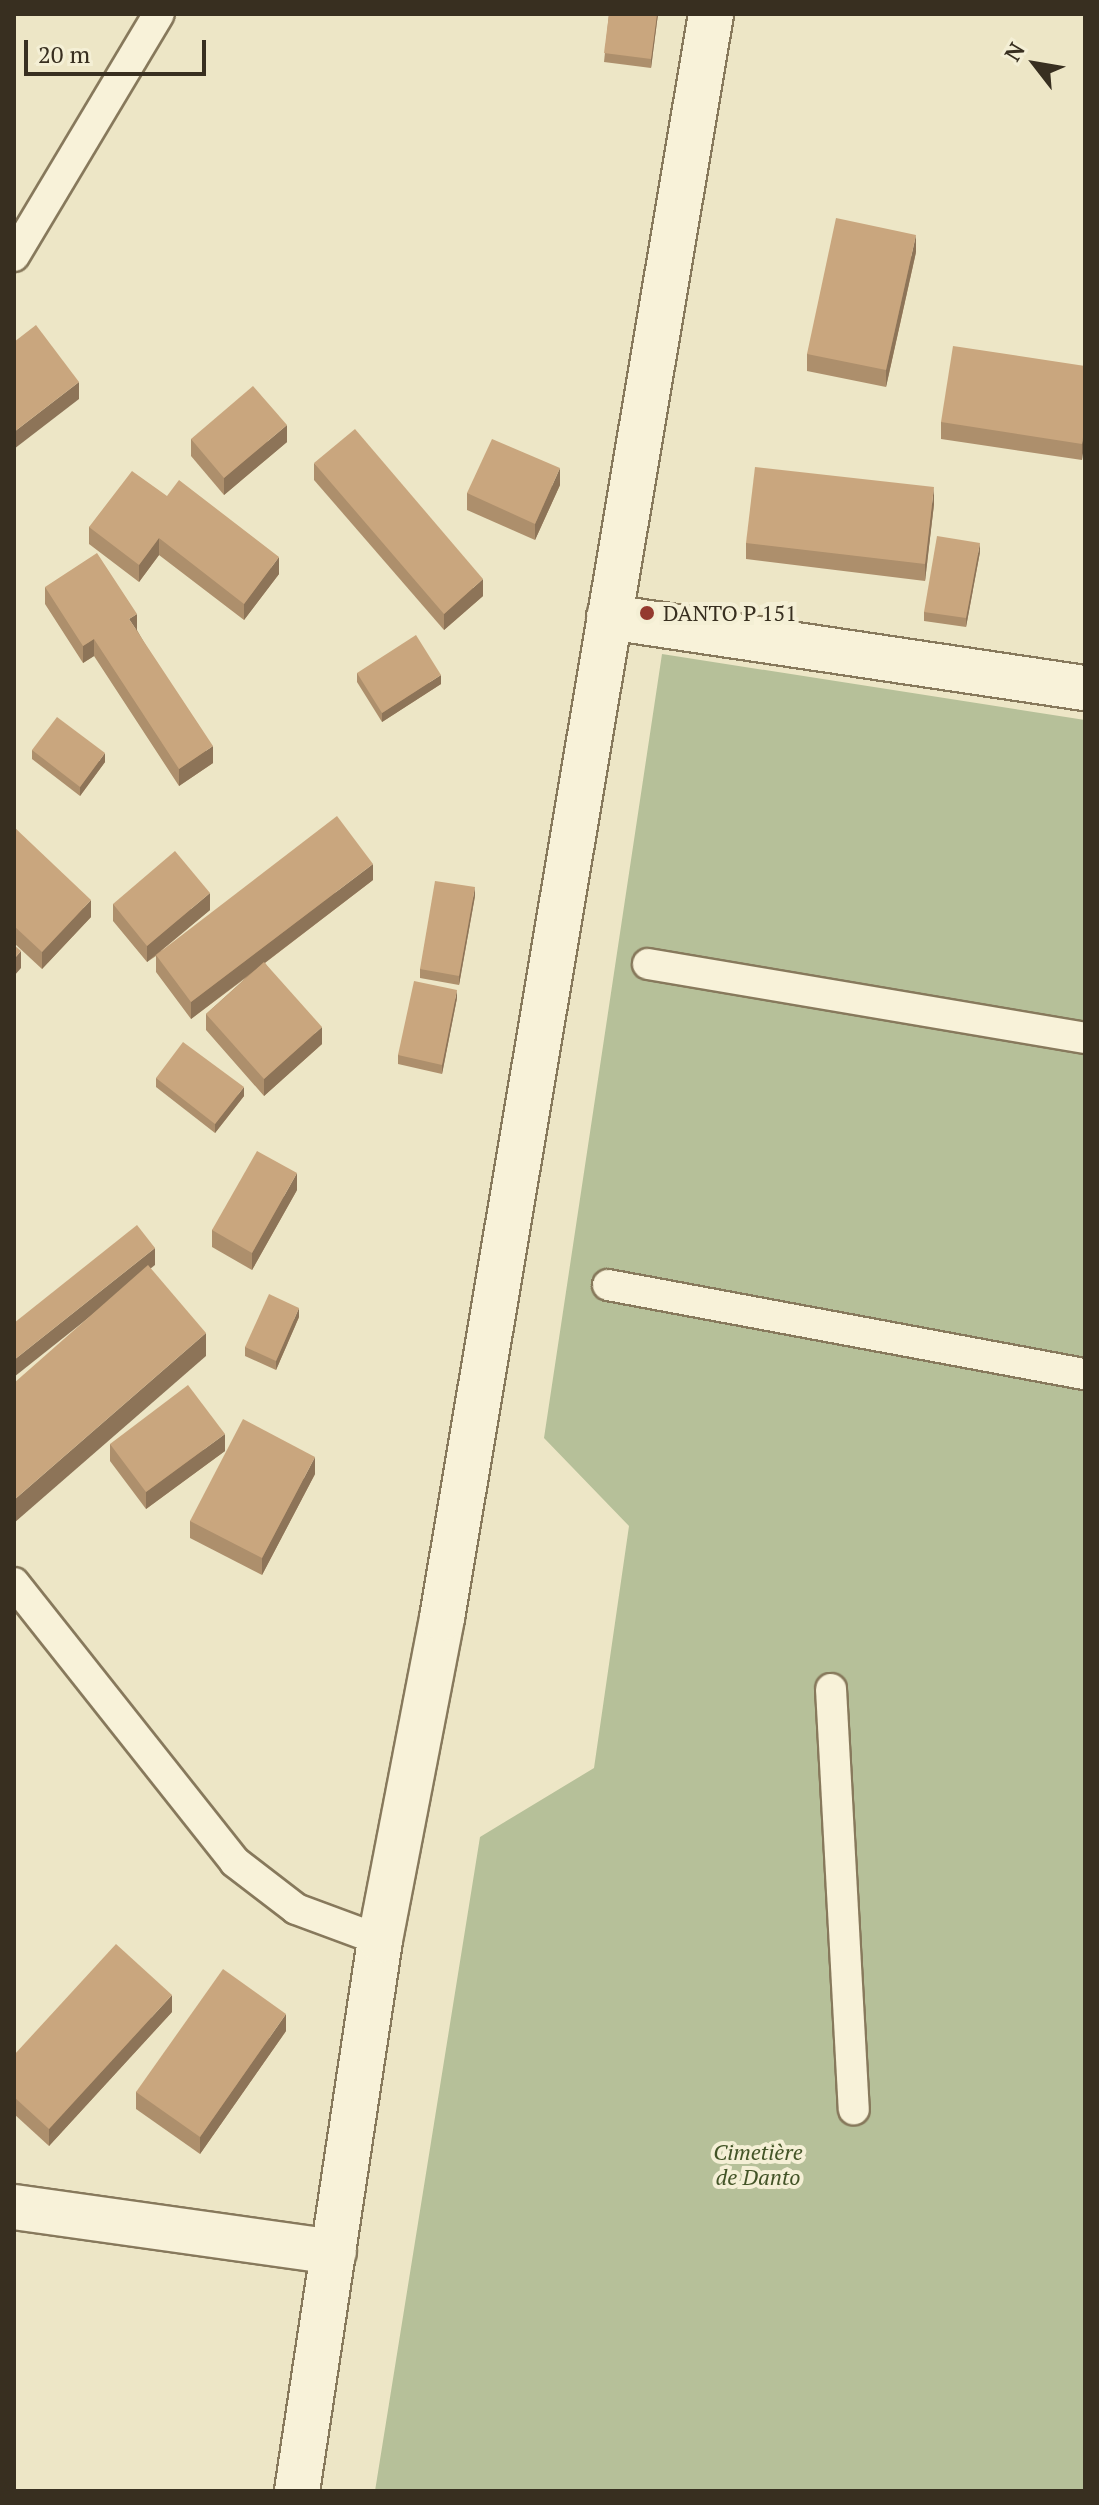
<!DOCTYPE html>
<meta charset="utf-8">
<style>
body{margin:0}
#map{position:relative;width:1099px;height:2505px;overflow:hidden;background:#ede6c6;font-family:"PT Serif",serif}
div>[style]{position:absolute}
[style*='--x']{left:calc(var(--x)*1px);top:calc(var(--y)*1px);width:calc(var(--w)*1px);rotate:calc(var(--a)*1deg)}
.cemetery>*{inset:0;background:#b6c099}
.roads{filter:drop-shadow(2px 0 #87795c) drop-shadow(-2px 0 #87795c) drop-shadow(0 2px #87795c) drop-shadow(0 -2px #87795c)}
.lane>*{height:30px;margin:-15px;padding:0 15px;transform-origin:15px;border-radius:15px;background:#f8f2d9}
.street>*{height:44px;margin:-22px;padding:0 22px;transform-origin:22px;border-radius:22px;background:#f8f2d9}
.secondary>*{height:44px;margin:-22px;padding:0 22px;transform-origin:22px;border-radius:22px;background:#f8f2d9}
.wall>*{inset:0;background:#ad8f6c}
.shaded-wall>*{inset:0;background:#8d7458}
.building>*{inset:0;background:#c9a67e}
.dots>*{width:22px;height:22px;translate:-50% -50%;box-sizing:border-box;border:4px solid #f4efd5;border-radius:50%}
span{translate:-50% -50%;white-space:nowrap;text-align:center;line-height:1.15;-webkit-text-stroke:8px #f4efd5;paint-order:stroke}
.poi-label{font-size:22px;color:#382f20}
.left{translate:0 -50%;text-align:left}
.park-label{font-size:22px;color:#435427;font-style:italic}
.frame{position:absolute;inset:0;border:16px solid #382f20;pointer-events:none}
.north{position:absolute;left:995px;top:24px;width:80px;height:80px;-webkit-text-stroke:6px #f4efd5;paint-order:stroke;rotate:301deg;font-size:22px;font-weight:700;line-height:32px;text-align:center;color:#382f20}
.north::after{content:'';display:block;margin:auto;width:28px;height:36px;background:#382f20;clip-path:polygon(50% 0,100% 100%,50% 72%,0 100%)}
.scale{position:absolute;left:24px;top:40px;width:182px;height:36px;box-sizing:border-box;border:4px solid #382f20;border-top:0;padding-left:10px;font-size:24px;line-height:28px;white-space:nowrap;color:#382f20;-webkit-text-stroke:6px #f4efd5;paint-order:stroke}
</style>
<div id="map">
<div class="cemetery">
<i style="clip-path:polygon(662px 654px,1085px 720px,1085px 2491px,375px 2491px,480px 1837px,594px 1768px,629px 1526px,544px 1438px)"></i>
</div>
<div class="roads">
<div class="lane">
<i style="--x:14;--y:256;--w:282;--a:-59.1"></i>
<i style="--x:648;--y:964;--w:443;--a:9.6"></i>
<i style="--x:608;--y:1285;--w:485;--a:10.6"></i>
<i style="--x:14;--y:1583;--w:356;--a:51.6"></i>
<i style="--x:235;--y:1862;--w:77;--a:37.6"></i>
<i style="--x:296;--y:1909;--w:90;--a:20.3"></i>
<i style="--x:831;--y:1689;--w:421;--a:86.9"></i>
</div>
<div class="street">
<i style="--x:609;--y:617;--w:481;--a:8.5"></i>
<i style="--x:14;--y:2207;--w:323;--a:8"></i>
</div>
<div class="secondary">
<i style="--x:297;--y:2491;--w:557;--a:-81.43"></i>
<i style="--x:380;--y:1940;--w:328;--a:-79.1"></i>
<i style="--x:442;--y:1618;--w:1626;--a:-80.48"></i>
</div>
</div>
<div class="wall">
<i style="clip-path:polygon(609px 14px,658px 14px,651px 68px,604px 62px)"></i>
<i style="clip-path:polygon(916px 252px,886px 387px,807px 371px,807px 354px)"></i>
<i style="clip-path:polygon(1085px 366px,1082px 460px,941px 439px,941px 422px)"></i>
<i style="clip-path:polygon(191px 439px,287px 442px,224px 495px,191px 456px)"></i>
<i style="clip-path:polygon(314px 463px,483px 596px,444px 630px,314px 480px)"></i>
<i style="clip-path:polygon(560px 485px,535px 540px,467px 510px,467px 493px)"></i>
<i style="clip-path:polygon(167px 496px,279px 574px,244px 620px,159px 555px,139px 582px,89px 544px,89px 527px)"></i>
<i style="clip-path:polygon(934px 504px,925px 581px,746px 559px,746px 543px)"></i>
<i style="clip-path:polygon(980px 552px,966px 627px,924px 621px,924px 612px)"></i>
<i style="clip-path:polygon(45px 587px,137px 630px,213px 763px,179px 786px,94px 656px,83px 663px,45px 604px)"></i>
<i style="clip-path:polygon(357px 673px,441px 684px,382px 722px,357px 682px)"></i>
<i style="clip-path:polygon(32px 750px,105px 762px,80px 796px,32px 759px)"></i>
<i style="clip-path:polygon(14px 827px,91px 917px,42px 969px,14px 943px)"></i>
<i style="clip-path:polygon(373px 880px,265px 963px,322px 1044px,264px 1096px,206px 1030px,206px 1014px,247px 977px,191px 1019px,156px 972px,156px 956px,147px 962px,113px 921px,113px 904px,210px 910px,161px 951px)"></i>
<i style="clip-path:polygon(475px 896px,459px 985px,420px 978px,420px 969px)"></i>
<i style="clip-path:polygon(457px 998px,442px 1074px,398px 1064px,398px 1055px)"></i>
<i style="clip-path:polygon(156px 1078px,244px 1096px,215px 1133px,156px 1087px)"></i>
<i style="clip-path:polygon(297px 1190px,252px 1270px,212px 1247px,212px 1230px)"></i>
<i style="clip-path:polygon(299px 1317px,276px 1370px,245px 1356px,245px 1347px)"></i>
<i style="clip-path:polygon(110px 1444px,225px 1451px,146px 1509px,110px 1461px)"></i>
<i style="clip-path:polygon(315px 1474px,262px 1575px,190px 1538px,190px 1521px)"></i>
<i style="clip-path:polygon(172px 2012px,49px 2146px,14px 2114px,14px 2055px)"></i>
<i style="clip-path:polygon(286px 2031px,200px 2154px,136px 2109px,136px 2092px)"></i>
</div>
<div class="shaded-wall">
<i style="clip-path:polygon(657px 14px,658px 14px,651px 68px,651px 59px)"></i>
<i style="clip-path:polygon(916px 235px,916px 252px,886px 387px,886px 370px)"></i>
<i style="clip-path:polygon(79px 382px,79px 399px,14px 449px,14px 432px)"></i>
<i style="clip-path:polygon(1085px 422px,1085px 439px,1082px 460px,1082px 444px)"></i>
<i style="clip-path:polygon(287px 425px,287px 442px,224px 495px,224px 478px)"></i>
<i style="clip-path:polygon(560px 468px,560px 485px,535px 540px,535px 524px)"></i>
<i style="clip-path:polygon(934px 487px,934px 504px,925px 581px,925px 564px)"></i>
<i style="clip-path:polygon(159px 538px,159px 555px,139px 582px,139px 565px)"></i>
<i style="clip-path:polygon(980px 543px,980px 552px,966px 627px,966px 618px)"></i>
<i style="clip-path:polygon(279px 557px,279px 574px,244px 620px,244px 604px)"></i>
<i style="clip-path:polygon(483px 579px,483px 596px,444px 630px,444px 614px)"></i>
<i style="clip-path:polygon(137px 614px,137px 631px,129px 619px)"></i>
<i style="clip-path:polygon(94px 639px,94px 656px,83px 663px,83px 646px)"></i>
<i style="clip-path:polygon(441px 675px,441px 684px,382px 722px,382px 713px)"></i>
<i style="clip-path:polygon(213px 746px,213px 763px,179px 786px,179px 769px)"></i>
<i style="clip-path:polygon(105px 753px,105px 762px,80px 796px,80px 787px)"></i>
<i style="clip-path:polygon(373px 864px,373px 880px,191px 1019px,191px 1002px)"></i>
<i style="clip-path:polygon(475px 887px,475px 896px,459px 985px,459px 976px)"></i>
<i style="clip-path:polygon(210px 893px,210px 910px,147px 962px,147px 946px)"></i>
<i style="clip-path:polygon(91px 900px,91px 917px,42px 969px,42px 952px)"></i>
<i style="clip-path:polygon(21px 951px,21px 968px,14px 976px,14px 959px)"></i>
<i style="clip-path:polygon(457px 990px,457px 998px,442px 1074px,442px 1065px)"></i>
<i style="clip-path:polygon(322px 1027px,322px 1044px,264px 1096px,264px 1079px)"></i>
<i style="clip-path:polygon(244px 1087px,244px 1096px,215px 1133px,215px 1124px)"></i>
<i style="clip-path:polygon(297px 1173px,297px 1190px,252px 1270px,252px 1253px)"></i>
<i style="clip-path:polygon(155px 1248px,155px 1265px,14px 1377px,14px 1360px)"></i>
<i style="clip-path:polygon(299px 1308px,299px 1317px,276px 1370px,276px 1361px)"></i>
<i style="clip-path:polygon(206px 1333px,206px 1356px,14px 1523px,14px 1500px)"></i>
<i style="clip-path:polygon(225px 1434px,225px 1451px,146px 1509px,146px 1492px)"></i>
<i style="clip-path:polygon(315px 1457px,315px 1474px,262px 1575px,262px 1558px)"></i>
<i style="clip-path:polygon(172px 1995px,172px 2012px,49px 2146px,49px 2129px)"></i>
<i style="clip-path:polygon(286px 2014px,286px 2031px,200px 2154px,200px 2137px)"></i>
</div>
<div class="building">
<i style="clip-path:polygon(609px 14px,657px 14px,651px 59px,604px 53px)"></i>
<i style="clip-path:polygon(836px 218px,916px 235px,886px 370px,807px 354px)"></i>
<i style="clip-path:polygon(36px 325px,79px 382px,14px 432px,14px 342px)"></i>
<i style="clip-path:polygon(953px 346px,1085px 366px,1085px 422px,1082px 444px,941px 422px)"></i>
<i style="clip-path:polygon(253px 386px,287px 425px,224px 478px,191px 439px)"></i>
<i style="clip-path:polygon(355px 429px,483px 579px,444px 614px,314px 463px)"></i>
<i style="clip-path:polygon(492px 439px,560px 468px,535px 524px,467px 493px)"></i>
<i style="clip-path:polygon(755px 467px,934px 487px,925px 564px,746px 543px)"></i>
<i style="clip-path:polygon(132px 471px,167px 496px,179px 480px,279px 557px,244px 604px,159px 538px,139px 565px,89px 527px)"></i>
<i style="clip-path:polygon(937px 536px,980px 543px,966px 618px,924px 612px)"></i>
<i style="clip-path:polygon(97px 553px,137px 614px,129px 619px,213px 746px,179px 769px,94px 639px,83px 646px,45px 587px)"></i>
<i style="clip-path:polygon(416px 635px,441px 675px,382px 713px,357px 673px)"></i>
<i style="clip-path:polygon(57px 717px,105px 753px,80px 787px,32px 750px)"></i>
<i style="clip-path:polygon(337px 816px,373px 864px,191px 1002px,156px 955px)"></i>
<i style="clip-path:polygon(14px 827px,91px 900px,42px 952px,14px 926px)"></i>
<i style="clip-path:polygon(175px 851px,210px 893px,147px 946px,113px 904px)"></i>
<i style="clip-path:polygon(435px 881px,475px 887px,459px 976px,420px 969px)"></i>
<i style="clip-path:polygon(14px 945px,21px 951px,14px 959px)"></i>
<i style="clip-path:polygon(264px 962px,322px 1027px,264px 1079px,206px 1014px)"></i>
<i style="clip-path:polygon(414px 981px,457px 990px,442px 1065px,398px 1055px)"></i>
<i style="clip-path:polygon(183px 1042px,244px 1087px,215px 1124px,156px 1078px)"></i>
<i style="clip-path:polygon(257px 1151px,297px 1173px,252px 1253px,212px 1230px)"></i>
<i style="clip-path:polygon(137px 1225px,155px 1248px,14px 1360px,14px 1323px)"></i>
<i style="clip-path:polygon(148px 1265px,206px 1333px,14px 1500px,14px 1383px)"></i>
<i style="clip-path:polygon(269px 1294px,299px 1308px,276px 1361px,245px 1347px)"></i>
<i style="clip-path:polygon(188px 1385px,225px 1434px,146px 1492px,110px 1444px)"></i>
<i style="clip-path:polygon(243px 1419px,315px 1457px,262px 1558px,190px 1521px)"></i>
<i style="clip-path:polygon(116px 1944px,172px 1995px,49px 2129px,14px 2097px,14px 2055px)"></i>
<i style="clip-path:polygon(223px 1969px,286px 2014px,200px 2137px,136px 2092px)"></i>
</div>
<div class="dots">
<i style="left:647px;top:613px;background:#943a2f"></i>
</div>
<div class="poi-label">
<span class="left" style="left:663px;top:613px">DANTO P 151</span>
</div>
<div class="park-label">
<span style="left:758px;top:2164px">Cimetière<br>de Danto</span>
</div>
<div class="frame"></div>
<div class="north">N</div>
<div class="scale">20 m</div>
</div>
